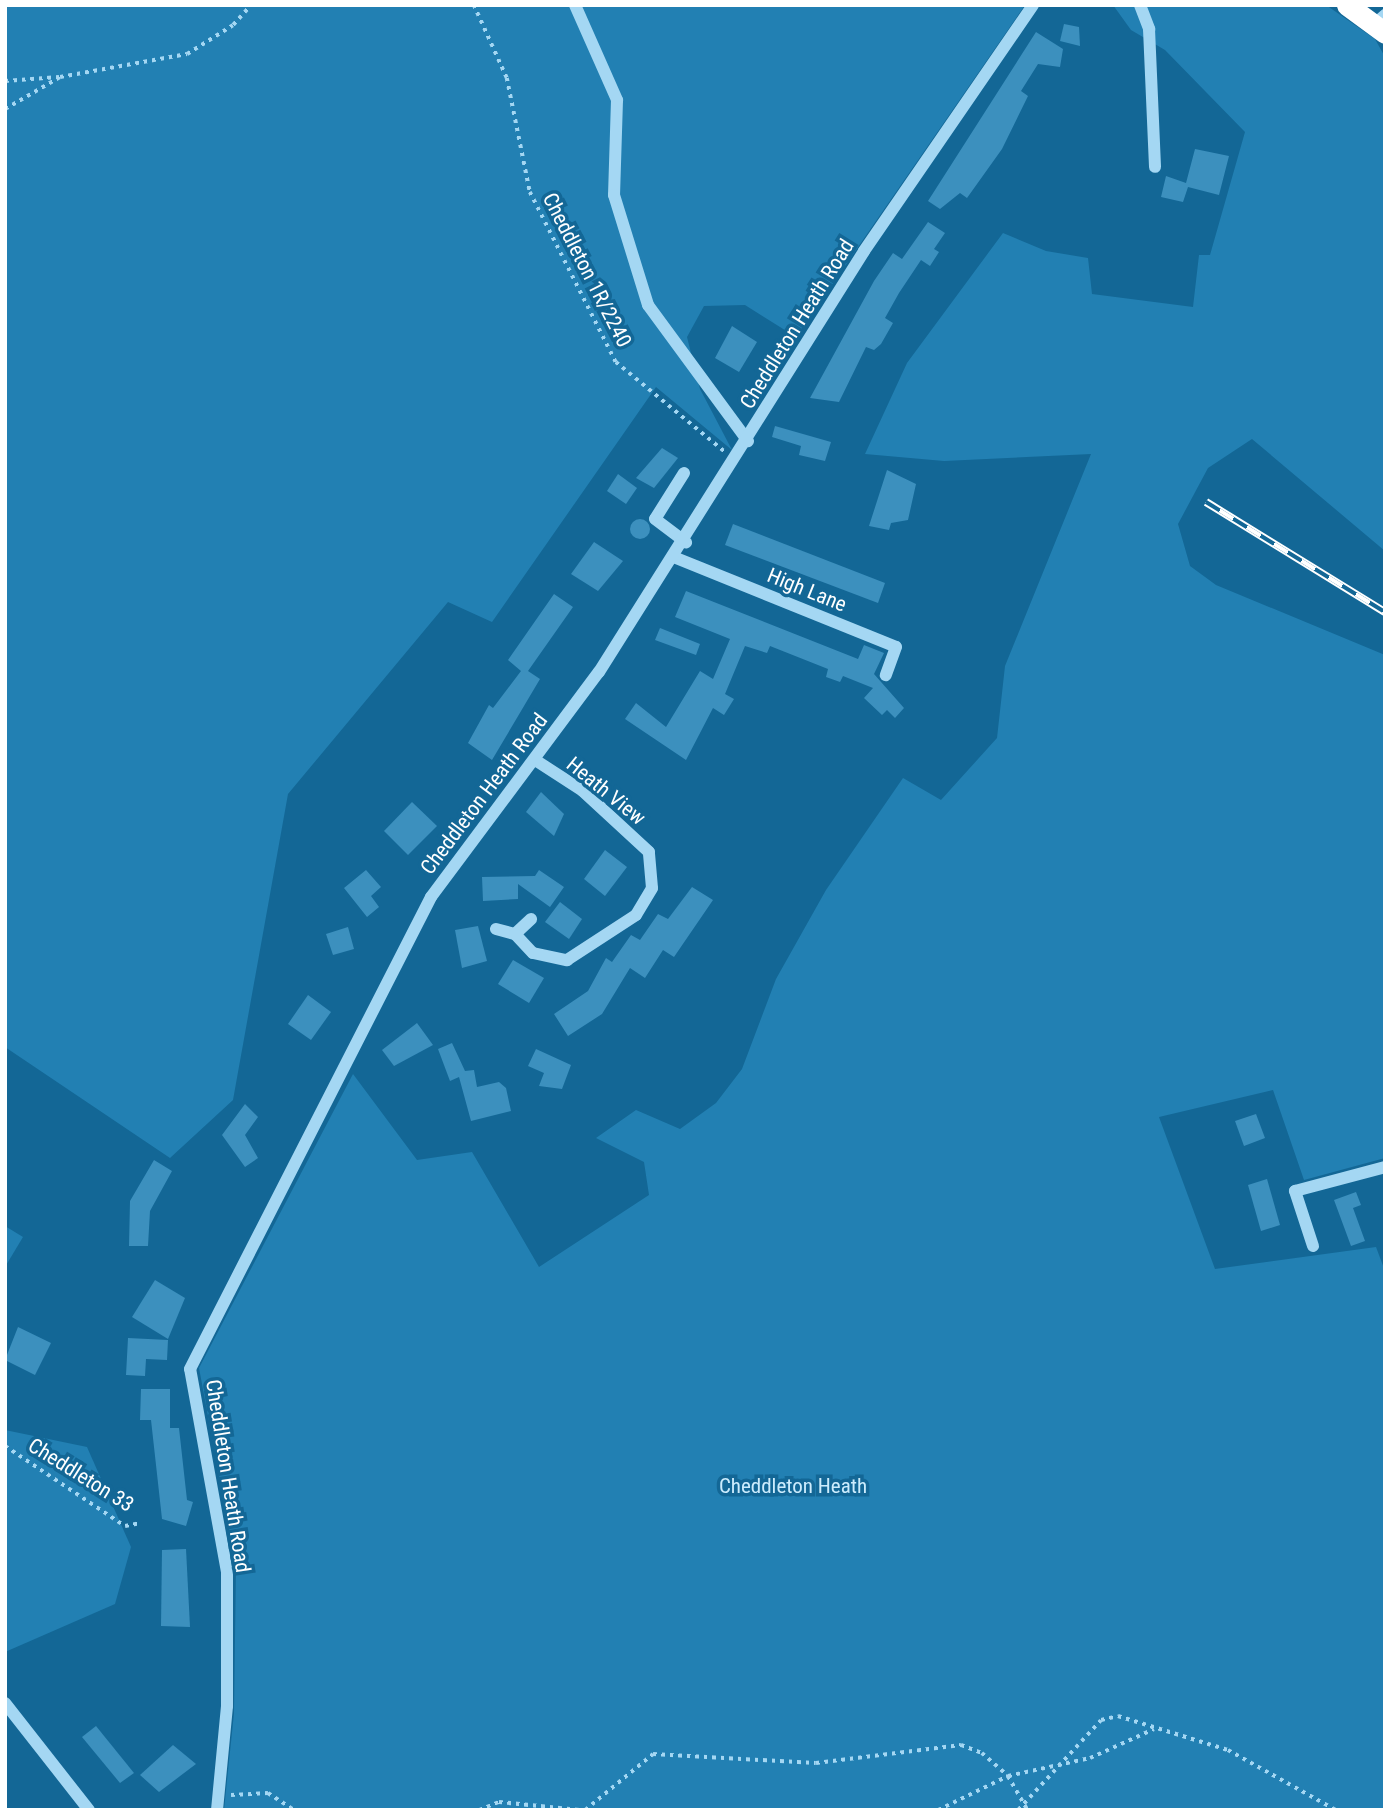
<!DOCTYPE html>
<style>
body{margin:0}
#map{position:relative;width:1390px;height:1815px;overflow:hidden;background:#136796;font-family:"Roboto Condensed",sans-serif}
div>[style]{position:absolute}
[style*='--x']{left:calc(var(--x)*1px);top:calc(var(--y)*1px);width:calc(var(--w)*1px);rotate:calc(var(--a)*1deg)}
.green>*{inset:0;background:#2280b3}
.building>*{inset:0;background:#3c90be}
.round{border-radius:50%}
.path>*{height:3.5px;margin-top:-1.75px;transform-origin:0;background:repeating-linear-gradient(90deg,#a4d7f3 0 3.5px,transparent 0 8.5px)}
.minor>*{height:12px;margin:-6px;padding:0 6px;transform-origin:6px;border-radius:6px;background:#a4d7f3}
.highway>*{height:21px;margin:-10.5px;padding:0 10.5px;transform-origin:10.5px;border-radius:10.5px;background:#fff}
.rail>*{height:8px;margin-top:-4px;transform-origin:0;background:repeating-linear-gradient(90deg,#136796 0 16px,#fff 0 32px);box-sizing:border-box;border-block:2px solid #fff}
span{translate:-50% -50%;white-space:nowrap;text-align:center;line-height:1.15;-webkit-text-stroke:7px #136796;paint-order:stroke}
.street-label{font-size:21px;color:#fff}
.park-label{font-size:21px;color:#ccecfd}
.frame{position:absolute;inset:0;border:7px solid #fff;pointer-events:none}
</style>
<div id="map">
<div class="green">
<i style="clip-path:polygon(5px 5px,1025px 5px,796px 337px,745px 305px,704px 306px,687px 337px,700px 389px,732px 450px,656px 387px,492px 622px,448px 602px,288px 794px,233px 1100px,170px 1158px,5px 1047px)"></i>
<i style="clip-path:polygon(1113px 5px,1326px 5px,1375px 39px,1385px 57px,1385px 551px,1252px 439px,1208px 468px,1178px 524px,1190px 566px,1216px 585px,1385px 655px,1385px 1158px,1304px 1180px,1273px 1090px,1159px 1117px,1215px 1269px,1376px 1247px,1385px 1271px,1385px 1810px,224px 1810px,234px 1713px,236px 1565px,199px 1368px,353px 1074px,417px 1160px,472px 1152px,539px 1267px,649px 1195px,644px 1162px,596px 1138px,636px 1110px,680px 1129px,716px 1103px,742px 1069px,776px 979px,826px 890px,903px 778px,941px 800px,997px 738px,1005px 666px,1091px 454px,944px 461px,865px 454px,907px 363px,1003px 233px,1046px 251px,1088px 258px,1092px 294px,1193px 307px,1199px 255px,1210px 255px,1245px 132px,1165px 50px,1131px 30px)"></i>
<i style="clip-path:polygon(5px 1226px,23px 1237px,5px 1267px)"></i>
<i style="clip-path:polygon(5px 1430px,87px 1447px,131px 1547px,115px 1604px,5px 1652px)"></i>
</div>
<div class="building">
<i style="clip-path:polygon(1064px 24px,1079px 27px,1080px 46px,1060px 41px)"></i>
<i style="clip-path:polygon(1036px 32px,1063px 49px,1060px 67px,1038px 64px,1021px 91px,1028px 96px,1002px 149px,967px 198px,960px 193px,940px 209px,928px 201px)"></i>
<i style="clip-path:polygon(1195px 149px,1229px 156px,1219px 195px,1188px 187px,1183px 202px,1161px 197px,1166px 176px,1186px 183px)"></i>
<i style="clip-path:polygon(928px 222px,945px 233px,934px 249px,939px 252px,930px 266px,921px 260px,899px 293px,885px 318px,893px 323px,881px 344px,874px 350px,866px 347px,839px 402px,810px 398px,874px 281px,893px 253px,902px 259px)"></i>
<i style="clip-path:polygon(732px 326px,757px 342px,739px 372px,715px 358px)"></i>
<i style="clip-path:polygon(775px 426px,831px 442px,825px 461px,799px 455px,801px 446px,772px 437px)"></i>
<i style="clip-path:polygon(662px 448px,678px 458px,654px 488px,636px 478px)"></i>
<i style="clip-path:polygon(887px 470px,916px 484px,908px 520px,891px 523px,889px 530px,869px 526px)"></i>
<i style="clip-path:polygon(618px 474px,637px 488px,626px 504px,607px 491px)"></i>
<i class="round" style="left:630px;top:519px;width:20px;height:20px"></i>
<i style="clip-path:polygon(733px 524px,885px 583px,878px 603px,725px 545px)"></i>
<i style="clip-path:polygon(594px 542px,623px 561px,598px 591px,571px 574px)"></i>
<i style="clip-path:polygon(686px 591px,858px 659px,864px 645px,884px 653px,874px 674px,904px 708px,895px 718px,887px 710px,882px 715px,864px 698px,873px 688px,843px 676px,840px 682px,826px 677px,828px 669px,770px 646px,767px 653px,745px 646px,725px 694px,734px 699px,724px 715px,713px 708px,686px 760px,625px 719px,636px 703px,666px 727px,700px 671px,713px 679px,730px 639px,675px 617px)"></i>
<i style="clip-path:polygon(554px 594px,573px 607px,528px 671px,540px 679px,492px 760px,468px 743px,489px 705px,493px 708px,521px 671px,508px 660px)"></i>
<i style="clip-path:polygon(660px 628px,700px 644px,696px 655px,655px 640px)"></i>
<i style="clip-path:polygon(541px 792px,564px 814px,554px 836px,526px 812px)"></i>
<i style="clip-path:polygon(412px 802px,437px 826px,408px 855px,384px 831px)"></i>
<i style="clip-path:polygon(605px 850px,627px 867px,605px 896px,584px 879px)"></i>
<i style="clip-path:polygon(366px 870px,381px 887px,371px 896px,379px 907px,367px 917px,344px 888px)"></i>
<i style="clip-path:polygon(539px 870px,564px 887px,550px 907px,518px 884px,518px 899px,483px 901px,482px 877px,535px 876px)"></i>
<i style="clip-path:polygon(692px 887px,713px 900px,674px 957px,663px 950px,645px 978px,630px 968px,602px 1014px,568px 1036px,554px 1014px,588px 991px,606px 958px,612px 962px,631px 935px,640px 940px,658px 914px,668px 919px)"></i>
<i style="clip-path:polygon(560px 902px,582px 919px,569px 939px,545px 922px)"></i>
<i style="clip-path:polygon(478px 926px,487px 961px,462px 968px,455px 930px)"></i>
<i style="clip-path:polygon(348px 927px,354px 949px,333px 955px,326px 934px)"></i>
<i style="clip-path:polygon(513px 960px,544px 978px,529px 1003px,498px 984px)"></i>
<i style="clip-path:polygon(308px 995px,331px 1012px,311px 1040px,288px 1024px)"></i>
<i style="clip-path:polygon(417px 1023px,433px 1045px,394px 1066px,382px 1050px)"></i>
<i style="clip-path:polygon(452px 1043px,465px 1071px,474px 1070px,477px 1087px,499px 1082px,506px 1088px,511px 1111px,471px 1121px,459px 1077px,450px 1081px,438px 1049px)"></i>
<i style="clip-path:polygon(536px 1049px,571px 1065px,562px 1089px,539px 1086px,544px 1073px,528px 1066px)"></i>
<i style="clip-path:polygon(245px 1104px,258px 1117px,245px 1135px,258px 1158px,245px 1167px,222px 1135px)"></i>
<i style="clip-path:polygon(1256px 1114px,1265px 1138px,1244px 1146px,1235px 1121px)"></i>
<i style="clip-path:polygon(154px 1160px,172px 1171px,150px 1211px,148px 1246px,129px 1246px,130px 1201px)"></i>
<i style="clip-path:polygon(1267px 1179px,1280px 1225px,1261px 1231px,1248px 1185px)"></i>
<i style="clip-path:polygon(1356px 1192px,1361px 1205px,1353px 1208px,1365px 1241px,1351px 1246px,1334px 1200px)"></i>
<i style="clip-path:polygon(155px 1280px,185px 1298px,168px 1339px,132px 1317px)"></i>
<i style="clip-path:polygon(18px 1327px,51px 1343px,35px 1375px,5px 1360px)"></i>
<i style="clip-path:polygon(128px 1338px,168px 1340px,167px 1360px,146px 1359px,145px 1376px,126px 1375px)"></i>
<i style="clip-path:polygon(141px 1389px,170px 1389px,170px 1428px,179px 1428px,187px 1500px,193px 1502px,186px 1526px,162px 1519px,151px 1420px,140px 1420px)"></i>
<i style="clip-path:polygon(186px 1549px,190px 1627px,161px 1626px,162px 1550px)"></i>
<i style="clip-path:polygon(96px 1726px,134px 1773px,120px 1783px,82px 1737px)"></i>
<i style="clip-path:polygon(173px 1745px,196px 1764px,159px 1792px,140px 1775px)"></i>
</div>
<div class="path">
<i style="--x:474;--y:5;--w:80;--a:65.7"></i>
<i style="--x:507;--y:78;--w:116;--a:78.6"></i>
<i style="--x:530;--y:192;--w:191;--a:63.2"></i>
<i style="--x:616;--y:362;--w:140;--a:39.5"></i>
<i style="--x:5;--y:81;--w:54;--a:-4.2"></i>
<i style="--x:5;--y:109;--w:64;--a:-30.2"></i>
<i style="--x:60;--y:77;--w:129;--a:-10.3"></i>
<i style="--x:187;--y:54;--w:54;--a:-32.2"></i>
<i style="--x:233;--y:25;--w:27;--a:-48"></i>
<i style="--x:5;--y:1446;--w:144;--a:33.7"></i>
<i style="--x:125;--y:1526;--w:16;--a:-11"></i>
<i style="--x:231;--y:1795;--w:37;--a:-3"></i>
<i style="--x:268;--y:1793;--w:31;--a:33"></i>
<i style="--x:479;--y:1810;--w:22;--a:-22"></i>
<i style="--x:499;--y:1802;--w:81;--a:5.6"></i>
<i style="--x:585;--y:1810;--w:88;--a:-39.5"></i>
<i style="--x:653;--y:1754;--w:163;--a:3.2"></i>
<i style="--x:816;--y:1763;--w:146;--a:-7.1"></i>
<i style="--x:961;--y:1745;--w:22;--a:21"></i>
<i style="--x:982;--y:1753;--w:35;--a:41"></i>
<i style="--x:1008;--y:1776;--w:84;--a:-12.4"></i>
<i style="--x:1090;--y:1758;--w:70;--a:-24.4"></i>
<i style="--x:938;--y:1810;--w:78;--a:-25.9"></i>
<i style="--x:1008;--y:1776;--w:39;--a:60"></i>
<i style="--x:1018;--y:1810;--w:122;--a:-47.3"></i>
<i style="--x:1101;--y:1720;--w:17;--a:-13"></i>
<i style="--x:1118;--y:1716;--w:115;--a:17.2"></i>
<i style="--x:1228;--y:1750;--w:124;--a:29.1"></i>
</div>
<div class="minor">
<i style="--x:575;--y:5;--w:104;--a:66.1"></i>
<i style="--x:617;--y:100;--w:95;--a:91.8"></i>
<i style="--x:614;--y:195;--w:115;--a:72.8"></i>
<i style="--x:648;--y:305;--w:169;--a:53.7"></i>
<i style="--x:1140;--y:5;--w:26;--a:69"></i>
<i style="--x:1149;--y:29;--w:138;--a:87.5"></i>
<i style="--x:1377;--y:22;--w:11;--a:-41"></i>
<i style="--x:684;--y:473;--w:54;--a:122.2"></i>
<i style="--x:655;--y:519;--w:39;--a:37"></i>
<i style="--x:676;--y:558;--w:237;--a:22"></i>
<i style="--x:896;--y:647;--w:30;--a:110"></i>
<i style="--x:496;--y:929;--w:20;--a:15"></i>
<i style="--x:515;--y:934;--w:22;--a:-43"></i>
<i style="--x:515;--y:934;--w:26;--a:47"></i>
<i style="--x:533;--y:953;--w:35;--a:12"></i>
<i style="--x:567;--y:960;--w:82;--a:-33.1"></i>
<i style="--x:636;--y:915;--w:31;--a:-59"></i>
<i style="--x:652;--y:888;--w:36;--a:-95"></i>
<i style="--x:649;--y:852;--w:90;--a:-137.3"></i>
<i style="--x:583;--y:791;--w:57;--a:-147.1"></i>
<i style="--x:1313;--y:1246;--w:58;--a:-108.1"></i>
<i style="--x:1295;--y:1191;--w:93;--a:-14.9"></i>
<i style="--x:5;--y:1703;--w:136;--a:51.9"></i>
<i style="--x:217;--y:1810;--w:104;--a:-84.5"></i>
<i style="--x:227;--y:1706;--w:134;--a:-90"></i>
<i style="--x:227;--y:1572;--w:206;--a:-100.3"></i>
<i style="--x:190;--y:1369;--w:530;--a:-62.95"></i>
<i style="--x:431;--y:897;--w:281;--a:-53.3"></i>
<i style="--x:599;--y:672;--w:497;--a:-57.8"></i>
<i style="--x:864;--y:251;--w:298;--a:-55.5"></i>
</div>
<div class="highway">
<i style="--x:1347;--y:5;--w:47;--a:36.4"></i>
</div>
<div class="rail">
<i style="--x:1206;--y:502;--w:210;--a:31.6"></i>
</div>
<div class="street-label">
<span style="left:587px;top:270px;rotate:63deg">Cheddleton 1R/2240</span>
<span style="left:797px;top:324px;rotate:-58deg">Cheddleton Heath Road</span>
<span style="left:807px;top:590px;rotate:22deg">High Lane</span>
<span style="left:606px;top:791px;rotate:39deg">Heath View</span>
<span style="left:484px;top:794px;rotate:-53deg">Cheddleton Heath Road</span>
<span style="left:81px;top:1475px;rotate:32deg">Cheddleton 33</span>
<span style="left:228px;top:1476px;rotate:81deg">Cheddleton Heath Road</span>
</div>
<div class="park-label">
<span style="left:793px;top:1486px">Cheddleton Heath</span>
</div>
<div class="frame"></div>
</div>
